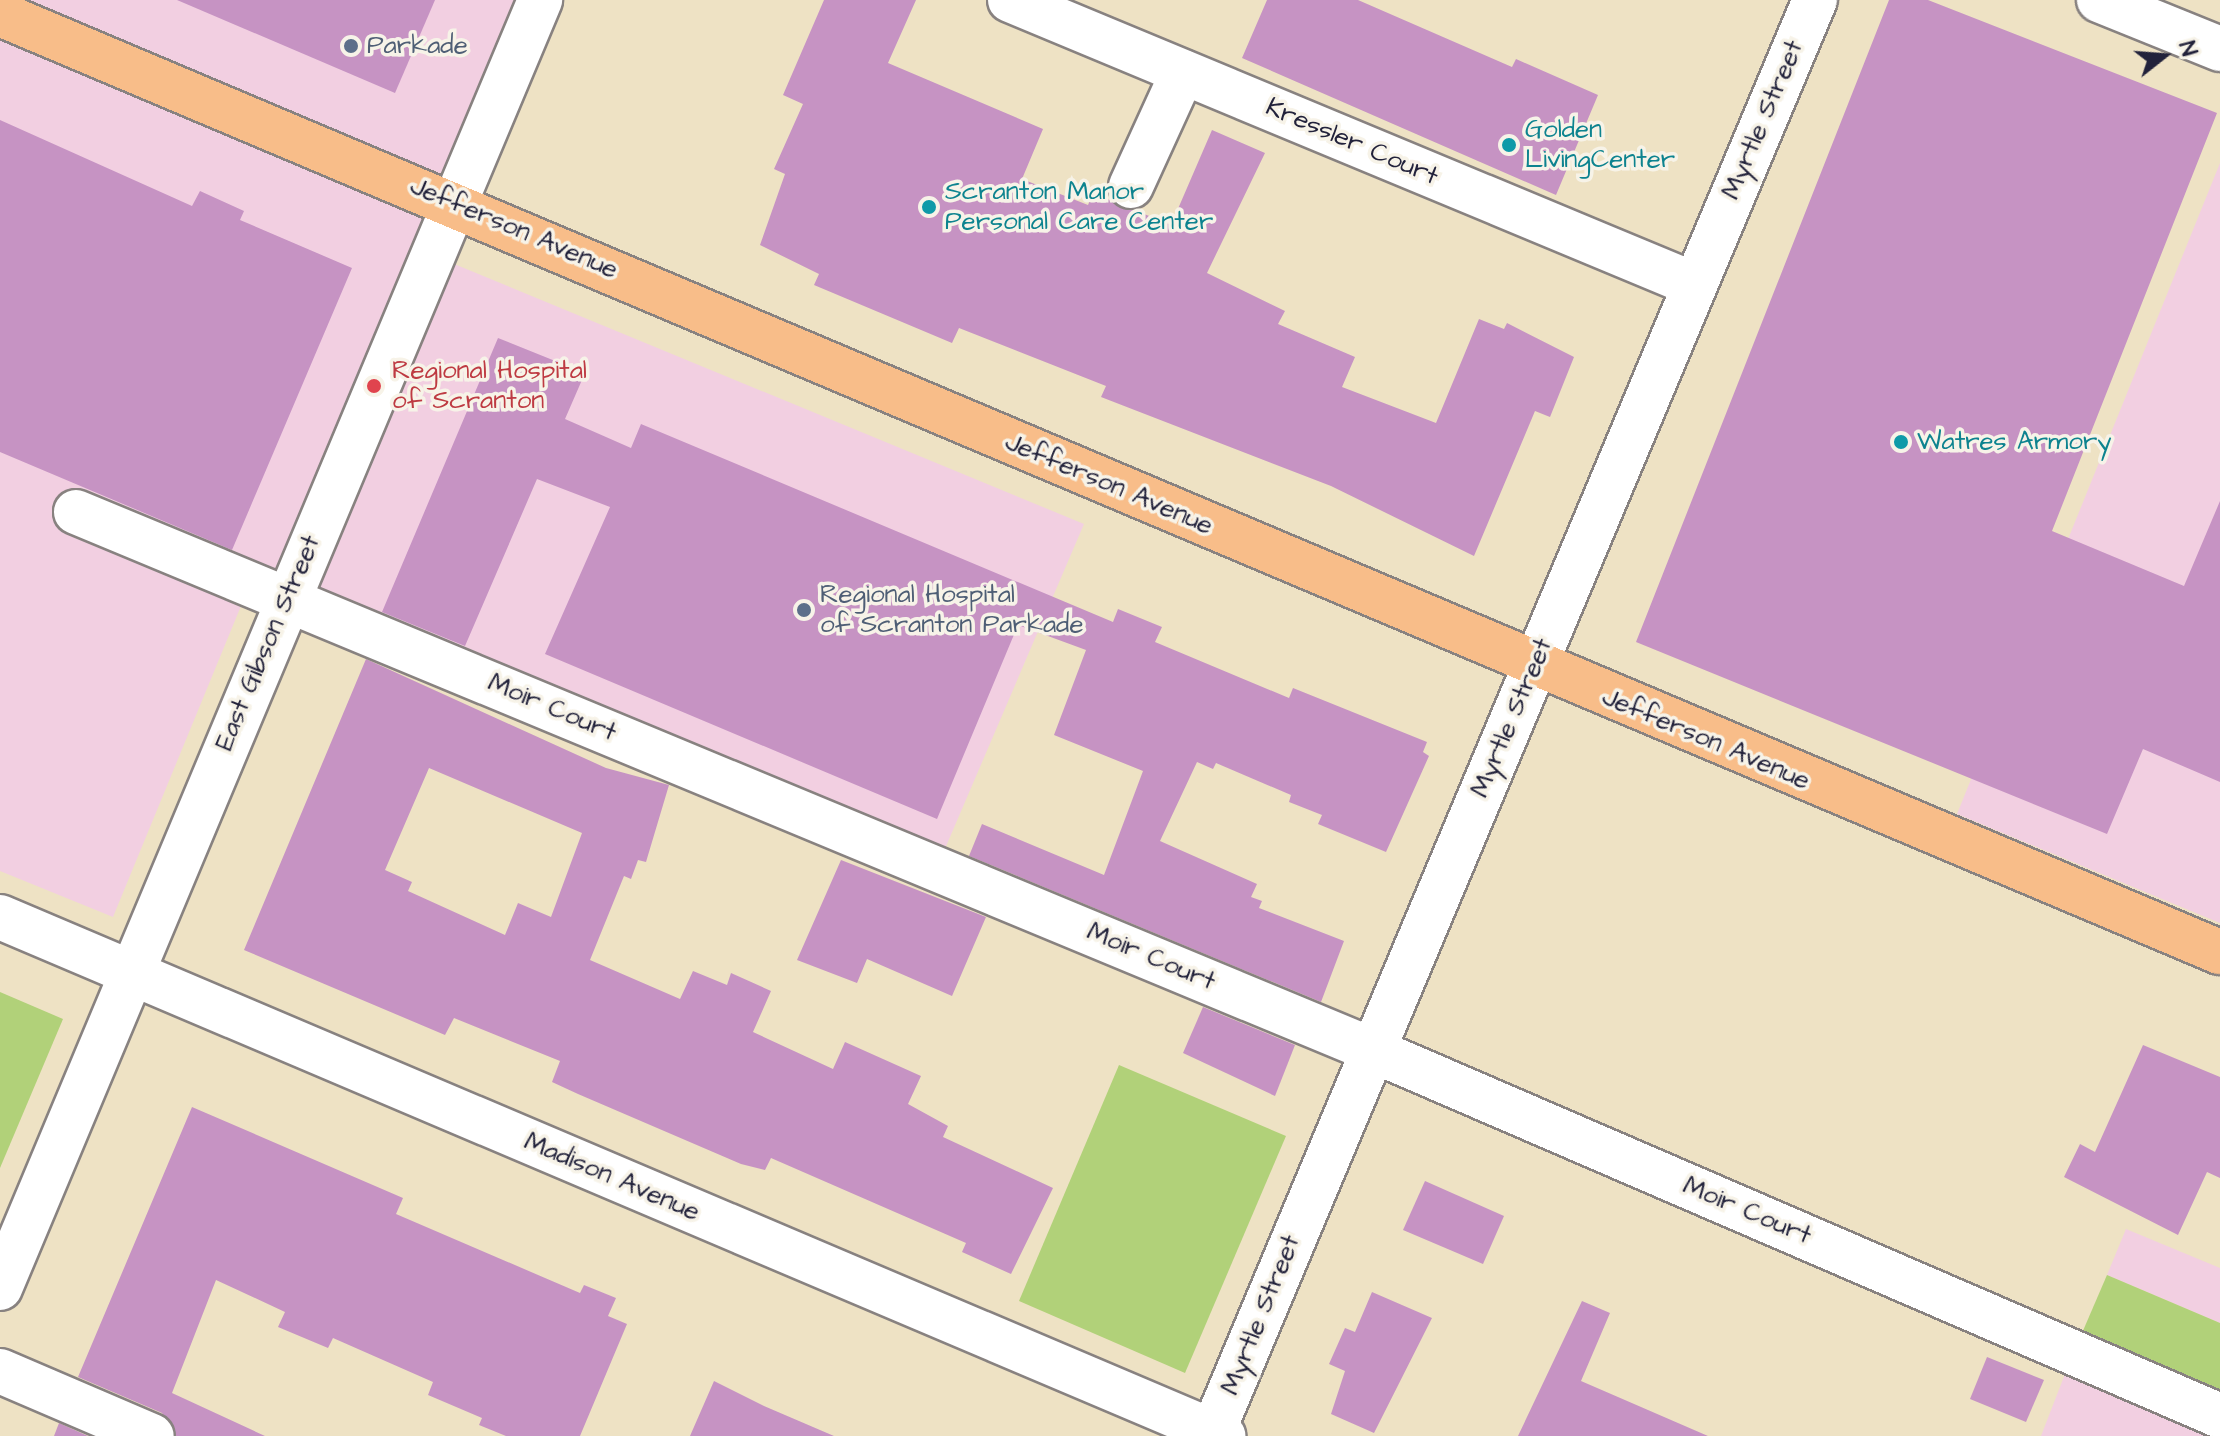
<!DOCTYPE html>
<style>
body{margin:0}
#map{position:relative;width:2220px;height:1436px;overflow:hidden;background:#eee2c4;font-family:"Architects Daughter",sans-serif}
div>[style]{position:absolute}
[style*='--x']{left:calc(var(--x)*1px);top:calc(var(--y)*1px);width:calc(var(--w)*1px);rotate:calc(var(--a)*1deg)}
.built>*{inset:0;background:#f2cfe1}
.green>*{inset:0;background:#b1d179}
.building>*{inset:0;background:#c693c3}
.roads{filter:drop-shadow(2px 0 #888280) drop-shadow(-2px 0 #888280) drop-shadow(0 2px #888280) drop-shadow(0 -2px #888280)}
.minor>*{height:44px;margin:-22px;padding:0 22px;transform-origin:22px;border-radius:22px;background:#fff}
.major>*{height:44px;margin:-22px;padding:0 22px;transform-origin:22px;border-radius:22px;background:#f8bd89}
.dots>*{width:22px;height:22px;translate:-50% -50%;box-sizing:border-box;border:4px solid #f7f3e8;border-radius:50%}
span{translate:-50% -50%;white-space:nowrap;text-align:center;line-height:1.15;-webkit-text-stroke:7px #f7f3e8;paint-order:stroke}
.service-label{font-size:26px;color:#4e5e75}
.left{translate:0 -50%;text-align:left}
.street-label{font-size:26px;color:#22223b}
.culture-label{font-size:26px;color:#0d838f}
.health-label{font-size:26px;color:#be3a42}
.north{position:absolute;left:2124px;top:16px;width:80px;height:80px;-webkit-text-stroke:6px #f7f3e8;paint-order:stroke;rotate:73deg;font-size:22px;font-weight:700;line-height:32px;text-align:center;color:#22223b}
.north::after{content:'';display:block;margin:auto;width:28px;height:36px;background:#22223b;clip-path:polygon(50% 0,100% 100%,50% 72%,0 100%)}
</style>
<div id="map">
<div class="built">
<i style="clip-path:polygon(0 0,520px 0,413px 247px,1084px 524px,944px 851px,257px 567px,113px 917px,0 871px)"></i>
<i style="clip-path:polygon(2220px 163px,2220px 923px,1957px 814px)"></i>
<i style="clip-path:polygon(2126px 1229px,2220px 1268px,2220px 1323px,2107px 1275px)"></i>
<i style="clip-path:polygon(2070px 1361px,2220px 1436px,2041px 1436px)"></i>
</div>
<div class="green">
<i style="clip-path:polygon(0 992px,63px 1019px,0 1168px)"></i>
<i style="clip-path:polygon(1119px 1065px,1286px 1136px,1185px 1373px,1019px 1301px)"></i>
<i style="clip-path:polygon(2107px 1275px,2220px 1323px,2220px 1396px,2079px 1340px)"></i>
</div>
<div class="building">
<i style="clip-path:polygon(177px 0,435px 0,395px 93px)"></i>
<i style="clip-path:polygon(824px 0,916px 0,888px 63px,1043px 129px,1022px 179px,1088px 205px,1093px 193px,1171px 225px,1212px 130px,1265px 153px,1207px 273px,1285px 311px,1278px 324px,1355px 357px,1342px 387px,1436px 423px,1479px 319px,1504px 329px,1507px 323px,1574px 357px,1550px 417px,1535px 411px,1474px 556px,1331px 486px,1101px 397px,1106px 386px,959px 328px,952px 343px,814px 285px,819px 274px,760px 245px,785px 174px,774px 169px,803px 104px,783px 95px)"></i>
<i style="clip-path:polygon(1267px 0,1358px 0,1512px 67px,1516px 59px,1598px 95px,1556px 195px,1242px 58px)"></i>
<i style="clip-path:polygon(1889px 0,1928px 0,2217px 113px,2052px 531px,2184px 586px,2220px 501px,2220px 782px,2143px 749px,2107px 834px,1636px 642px)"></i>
<i style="clip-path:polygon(0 120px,192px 206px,200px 191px,244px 211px,240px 220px,352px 268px,232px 550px,0 452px)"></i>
<i style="clip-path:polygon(498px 338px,585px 373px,565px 419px,631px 448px,641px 424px,1113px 622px,1118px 609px,1162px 627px,1155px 642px,1289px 698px,1293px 688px,1427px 742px,1423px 752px,1429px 756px,1386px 852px,1318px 824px,1322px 815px,1289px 802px,1291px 795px,1216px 763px,1213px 769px,1197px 762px,1160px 841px,1257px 884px,1251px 897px,1262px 901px,1259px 908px,1344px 941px,1321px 1002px,969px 856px,982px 824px,1104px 875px,1143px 771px,1054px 735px,1086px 650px,1018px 625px,937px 819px,545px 654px,610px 507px,537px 479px,465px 646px,382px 612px)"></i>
<i style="clip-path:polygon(evenodd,366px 659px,606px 768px,669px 785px,646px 862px,638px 860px,631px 879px,624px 876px,590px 960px,680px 999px,693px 971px,727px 985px,731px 973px,771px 991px,753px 1032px,833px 1069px,845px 1042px,921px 1076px,908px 1104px,948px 1126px,943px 1137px,1053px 1188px,1011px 1274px,962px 1252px,966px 1243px,771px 1158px,765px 1170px,741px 1164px,578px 1094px,552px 1082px,560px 1061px,454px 1018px,445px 1035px,244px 950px,366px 659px,429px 768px,582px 833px,551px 917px,518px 903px,505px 935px,408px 891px,412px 882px,385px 870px,429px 768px)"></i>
<i style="clip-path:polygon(841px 860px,986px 917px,952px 996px,867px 959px,857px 983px,797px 960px)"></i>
<i style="clip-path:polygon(1203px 1007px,1295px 1045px,1275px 1096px,1183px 1053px)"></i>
<i style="clip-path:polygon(2143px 1045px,2220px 1077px,2220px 1178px,2207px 1172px,2178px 1235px,2064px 1177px,2080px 1144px,2095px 1152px)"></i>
<i style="clip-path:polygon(192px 1107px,403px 1198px,396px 1214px,580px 1293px,584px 1285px,616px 1298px,608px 1316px,627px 1324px,580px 1436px,506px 1436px,479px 1425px,482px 1418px,428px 1395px,433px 1382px,333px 1338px,328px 1348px,278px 1327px,285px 1312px,216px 1280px,172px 1393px,265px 1436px,176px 1436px,162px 1413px,78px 1377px)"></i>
<i style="clip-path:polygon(1425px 1181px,1504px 1216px,1483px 1264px,1403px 1230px)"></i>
<i style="clip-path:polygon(1372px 1292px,1432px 1318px,1374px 1433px,1331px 1414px,1345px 1371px,1329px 1364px,1345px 1328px,1355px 1332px)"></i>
<i style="clip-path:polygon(1582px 1301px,1610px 1313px,1581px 1381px,1708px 1436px,1518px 1436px)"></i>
<i style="clip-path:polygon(1987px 1357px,2044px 1380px,2026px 1422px,1970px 1399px)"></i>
<i style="clip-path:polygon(714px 1381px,764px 1406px,834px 1436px,690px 1436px)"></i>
<i style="clip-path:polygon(59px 1423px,88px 1436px,54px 1436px)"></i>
</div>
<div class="roads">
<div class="minor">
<i style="--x:1010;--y:0;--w:740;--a:22.58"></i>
<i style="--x:2099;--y:0;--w:131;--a:22"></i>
<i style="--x:1131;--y:186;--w:125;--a:-65.5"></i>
<i style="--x:76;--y:512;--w:1401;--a:22.54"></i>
<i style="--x:1370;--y:1049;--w:926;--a:23.35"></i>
<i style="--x:0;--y:917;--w:1329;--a:22.99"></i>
<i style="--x:0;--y:1288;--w:1397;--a:-67.25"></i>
<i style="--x:0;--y:1371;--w:165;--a:23.2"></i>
<i style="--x:1211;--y:1436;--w:1558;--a:-67.19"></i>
</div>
<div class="major">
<i style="--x:0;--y:14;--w:2410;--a:22.91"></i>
</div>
</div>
<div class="dots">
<i style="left:351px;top:46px;background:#5c6f8a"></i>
<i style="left:1509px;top:145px;background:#0f9aa8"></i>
<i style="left:929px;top:207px;background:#0f9aa8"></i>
<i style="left:374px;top:386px;background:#e0444e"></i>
<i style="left:1901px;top:442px;background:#0f9aa8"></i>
<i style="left:804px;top:610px;background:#5c6f8a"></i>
</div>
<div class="service-label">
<span class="left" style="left:367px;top:46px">Parkade</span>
<span class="left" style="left:820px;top:610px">Regional Hospital<br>of Scranton Parkade</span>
</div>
<div class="street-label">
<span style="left:1763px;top:120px;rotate:-67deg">Myrtle Street</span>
<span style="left:1352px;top:142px;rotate:23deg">Kressler Court</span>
<span style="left:514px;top:228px;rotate:23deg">Jefferson Avenue</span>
<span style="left:1109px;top:484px;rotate:23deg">Jefferson Avenue</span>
<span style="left:268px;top:643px;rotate:-67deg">East Gibson Street</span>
<span style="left:552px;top:708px;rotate:23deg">Moir Court</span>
<span style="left:1512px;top:718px;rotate:-67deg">Myrtle Street</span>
<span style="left:1706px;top:739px;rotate:23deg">Jefferson Avenue</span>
<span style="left:1151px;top:957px;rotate:23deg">Moir Court</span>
<span style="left:612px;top:1177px;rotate:23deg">Madison Avenue</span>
<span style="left:1747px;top:1211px;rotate:23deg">Moir Court</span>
<span style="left:1261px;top:1315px;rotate:-68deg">Myrtle Street</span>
</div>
<div class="culture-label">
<span class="left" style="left:1525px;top:145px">Golden<br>LivingCenter</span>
<span class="left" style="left:945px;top:207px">Scranton Manor<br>Personal Care Center</span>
<span class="left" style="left:1917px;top:442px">Watres Armory</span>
</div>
<div class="health-label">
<span class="left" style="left:392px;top:386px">Regional Hospital<br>of Scranton</span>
</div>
<div class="north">N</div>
</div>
